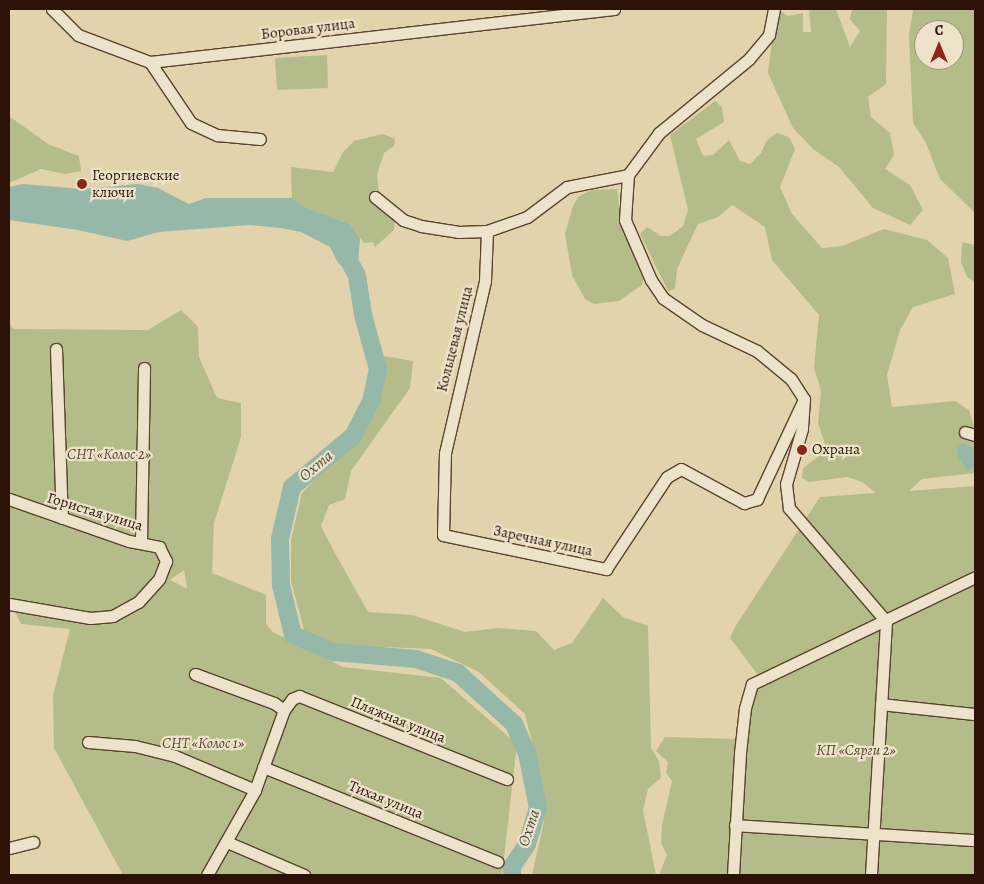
<!DOCTYPE html>
<meta charset="utf-8">
<style>
body{margin:0}
#map{position:relative;width:984px;height:884px;overflow:hidden;background:#e3d3ad;font-family:Alegreya,serif}
div>[style]{position:absolute}
[style*='--x']{left:calc(var(--x)*1px);top:calc(var(--y)*1px);width:calc(var(--w)*1px);rotate:calc(var(--a)*1deg)}
.green>*{inset:0;background:#b4bc89}
.water>*{inset:0;background:#95b8a9}
.river>*{height:18px;margin:-9px;padding:0 9px;transform-origin:9px;border-radius:9px;background:#95b8a9}
.roads{filter:drop-shadow(1px 0 #5a4230) drop-shadow(-1px 0 #5a4230) drop-shadow(0 1px #5a4230) drop-shadow(0 -1px #5a4230)}
.minor>*{height:11px;margin:-5.5px;padding:0 5.5px;transform-origin:5.5px;border-radius:5.5px;background:#ede2ca}
.dots>*{width:14px;height:14px;translate:-50% -50%;box-sizing:border-box;border:2px solid #ede2ca;border-radius:50%}
span{translate:-50% -50%;white-space:nowrap;text-align:center;line-height:1.15;-webkit-text-stroke:4.5px #ede2ca;paint-order:stroke}
.street-label{font-size:15px;color:#2c1206}
.poi-label{font-size:15px;color:#2c1206}
.left{translate:0 -50%;text-align:left}
.park-label{font-size:15px;color:#55452d;font-style:italic}
.water-label{font-size:16px;color:#514c3f;font-style:italic}
.frame{position:absolute;inset:0;border:10px solid #2c1206;pointer-events:none}
.north{position:absolute;left:914px;top:20px;width:50px;height:50px;box-sizing:border-box;background:#ede2ca;border:1px solid #a08f7c;border-radius:50%;rotate:0deg;font-size:14px;font-weight:700;line-height:20px;text-align:center;color:#2c1206}
.north::after{content:'';display:block;margin:auto;width:18px;height:22px;background:#8f2418;clip-path:polygon(50% 0,100% 100%,50% 72%,0 100%)}
</style>
<div id="map">
<div class="green">
<i style="clip-path:polygon(809px 9px,836px 9px,850px 47px,860px 31px,850px 19px,852px 9px,887px 9px,886px 84px,868px 97px,871px 117px,890px 133px,894px 155px,885px 169px,910px 185px,923px 210px,910px 225px,873px 208px,839px 167px,813px 149px,793px 128px,768px 73px,774px 25px,779px 10px,788px 16px,803px 13px,803px 32px,811px 32px)"></i>
<i style="clip-path:polygon(evenodd,913px 9px,975px 9px,975px 213px,940px 179px,926px 143px,913px 123px,909px 36px,913px 9px,924px 30px,954px 30px,954px 60px,924px 60px,924px 30px)"></i>
<i style="clip-path:polygon(327px 55px,328px 88px,277px 90px,275px 58px)"></i>
<i style="clip-path:polygon(715px 101px,722px 107px,724px 122px,696px 139px,703px 156px,713px 155px,729px 140px,740px 161px,750px 164px,761px 153px,767px 140px,777px 133px,789px 137px,795px 149px,780px 187px,792px 214px,822px 248px,842px 246px,884px 229px,927px 240px,948px 258px,955px 294px,913px 307px,900px 330px,887px 375px,892px 407px,955px 401px,969px 410px,975px 430px,975px 473px,922px 479px,909px 491px,975px 486px,975px 875px,659px 875px,667px 855px,661px 843px,662px 825px,672px 781px,666px 773px,668px 762px,656px 751px,665px 737px,736px 739px,743px 698px,758px 675px,730px 638px,735px 627px,820px 497px,876px 493px,862px 482px,847px 477px,809px 482px,802px 478px,803px 468px,827px 450px,818px 423px,821px 391px,814px 368px,819px 315px,772px 260px,765px 227px,732px 205px,718px 217px,698px 224px,677px 269px,675px 289px,668px 291px,640px 234px,647px 227px,661px 236px,670px 236px,683px 226px,688px 210px,670px 135px)"></i>
<i style="clip-path:polygon(9px 116px,48px 144px,79px 156px,81px 171px,65px 174px,41px 169px,9px 183px)"></i>
<i style="clip-path:polygon(383px 134px,395px 139px,394px 146px,384px 153px,377px 174px,379px 193px,395px 217px,394px 230px,375px 247px,373px 242px,364px 243px,350px 224px,303px 206px,292px 198px,291px 167px,333px 172px,343px 152px,354px 141px)"></i>
<i style="clip-path:polygon(617px 189px,620px 212px,644px 277px,642px 285px,619px 301px,594px 304px,585px 299px,572px 275px,565px 234px,573px 206px,579px 196px,592px 190px)"></i>
<i style="clip-path:polygon(962px 242px,975px 245px,975px 282px,967px 277px,961px 262px)"></i>
<i style="clip-path:polygon(evenodd,181px 310px,198px 327px,199px 357px,217px 398px,241px 403px,241px 437px,214px 523px,212px 573px,266px 595px,266px 624px,273px 632px,343px 667px,441px 678px,517px 744px,502px 875px,123px 875px,54px 748px,53px 696px,70px 629px,21px 624px,9px 599px,9px 323px,14px 329px,148px 330px,181px 310px,184px 570px,187px 588px,186px 588px,170px 580px,184px 570px)"></i>
<i style="clip-path:polygon(384px 356px,413px 361px,410px 388px,351px 471px,345px 499px,329px 505px,321px 526px,335px 553px,368px 612px,412px 615px,465px 632px,498px 628px,536px 631px,554px 650px,572px 643px,603px 598px,623px 617px,648px 626px,651px 748px,659px 761px,661px 778px,648px 789px,643px 810px,656px 875px,532px 875px,544px 822px,544px 792px,525px 714px,479px 672px,431px 649px,334px 645px,304px 630px,291px 581px,291px 540px,302px 493px,357px 437px,374px 407px)"></i>
</div>
<div class="water">
<i style="clip-path:polygon(23px 184px,82px 189px,138px 184px,158px 188px,189px 204px,206px 198px,292px 198px,303px 206px,350px 224px,360px 238px,357px 276px,338px 263px,330px 247px,301px 232px,281px 228px,250px 225px,159px 232px,127px 241px,78px 230px,9px 220px,9px 187px)"></i>
<i style="clip-path:polygon(963px 443px,975px 449px,975px 466px,967px 471px,958px 456px,957px 448px)"></i>
</div>
<div class="river">
<i style="--x:346;--y:255;--w:24;--a:62"></i>
<i style="--x:357;--y:276;--w:39;--a:81"></i>
<i style="--x:363;--y:315;--w:56;--a:74.5"></i>
<i style="--x:378;--y:369;--w:33;--a:102"></i>
<i style="--x:371;--y:401;--w:39;--a:117"></i>
<i style="--x:353;--y:436;--w:80;--a:140.1"></i>
<i style="--x:292;--y:487;--w:53;--a:103"></i>
<i style="--x:280;--y:539;--w:46;--a:88.8"></i>
<i style="--x:281;--y:585;--w:51;--a:76.5"></i>
<i style="--x:293;--y:635;--w:43;--a:23"></i>
<i style="--x:333;--y:652;--w:83;--a:4.8"></i>
<i style="--x:416;--y:659;--w:44;--a:18.4"></i>
<i style="--x:458;--y:673;--w:76;--a:42.3"></i>
<i style="--x:514;--y:724;--w:32;--a:66"></i>
<i style="--x:527;--y:753;--w:56;--a:78.7"></i>
<i style="--x:538;--y:808;--w:38;--a:107"></i>
<i style="--x:527;--y:844;--w:27;--a:123"></i>
<i style="--x:512;--y:867;--w:8;--a:90"></i>
</div>
<div class="roads">
<div class="minor">
<i style="--x:52;--y:9;--w:37;--a:45"></i>
<i style="--x:78;--y:35;--w:77;--a:20.6"></i>
<i style="--x:150;--y:62;--w:467;--a:-6.5"></i>
<i style="--x:774;--y:9;--w:26;--a:101"></i>
<i style="--x:769;--y:35;--w:31;--a:130"></i>
<i style="--x:749;--y:59;--w:117;--a:140.6"></i>
<i style="--x:659;--y:133;--w:52;--a:126.4"></i>
<i style="--x:628;--y:175;--w:45;--a:93.8"></i>
<i style="--x:625;--y:220;--w:65;--a:66.6"></i>
<i style="--x:651;--y:280;--w:22;--a:56"></i>
<i style="--x:663;--y:298;--w:47;--a:34.7"></i>
<i style="--x:702;--y:325;--w:61;--a:25.3"></i>
<i style="--x:757;--y:351;--w:44;--a:39.5"></i>
<i style="--x:791;--y:379;--w:24;--a:57"></i>
<i style="--x:804;--y:399;--w:30;--a:94"></i>
<i style="--x:802;--y:429;--w:57;--a:106.2"></i>
<i style="--x:786;--y:484;--w:24;--a:83"></i>
<i style="--x:789;--y:508;--w:149;--a:49.4"></i>
<i style="--x:150;--y:62;--w:73;--a:56.1"></i>
<i style="--x:191;--y:123;--w:29;--a:25"></i>
<i style="--x:217;--y:135;--w:43;--a:5.3"></i>
<i style="--x:375;--y:197;--w:36;--a:39"></i>
<i style="--x:403;--y:220;--w:19;--a:18"></i>
<i style="--x:421;--y:226;--w:37;--a:9"></i>
<i style="--x:458;--y:232;--w:29;--a:-2"></i>
<i style="--x:487;--y:231;--w:42;--a:-19.3"></i>
<i style="--x:527;--y:217;--w:50;--a:-36.9"></i>
<i style="--x:567;--y:187;--w:62;--a:-11.1"></i>
<i style="--x:487;--y:231;--w:50;--a:92.3"></i>
<i style="--x:485;--y:281;--w:177;--a:103.1"></i>
<i style="--x:445;--y:453;--w:82;--a:91.4"></i>
<i style="--x:443;--y:535;--w:167;--a:11.8"></i>
<i style="--x:606;--y:569;--w:110;--a:-56.5"></i>
<i style="--x:667;--y:477;--w:16;--a:-30"></i>
<i style="--x:681;--y:469;--w:72;--a:28.4"></i>
<i style="--x:744;--y:503;--w:14;--a:-17"></i>
<i style="--x:757;--y:499;--w:110;--a:-64.8"></i>
<i style="--x:56;--y:349;--w:169;--a:88"></i>
<i style="--x:965;--y:432;--w:10;--a:17"></i>
<i style="--x:9;--y:499;--w:127;--a:19.3"></i>
<i style="--x:129;--y:541;--w:31;--a:11"></i>
<i style="--x:159;--y:547;--w:16;--a:63"></i>
<i style="--x:166;--y:561;--w:19;--a:111"></i>
<i style="--x:159;--y:579;--w:31;--a:132"></i>
<i style="--x:138;--y:602;--w:29;--a:151"></i>
<i style="--x:113;--y:616;--w:23;--a:175"></i>
<i style="--x:90;--y:618;--w:82;--a:-170.2"></i>
<i style="--x:141;--y:542;--w:174;--a:-89"></i>
<i style="--x:195;--y:674;--w:84;--a:20.2"></i>
<i style="--x:274;--y:703;--w:12;--a:35"></i>
<i style="--x:881;--y:704;--w:95;--a:6.1"></i>
<i style="--x:88;--y:742;--w:47;--a:4.9"></i>
<i style="--x:135;--y:746;--w:41;--a:14"></i>
<i style="--x:175;--y:756;--w:87;--a:23"></i>
<i style="--x:263;--y:767;--w:253;--a:22"></i>
<i style="--x:735;--y:825;--w:240;--a:3.6"></i>
<i style="--x:227;--y:842;--w:84;--a:23.2"></i>
<i style="--x:9;--y:848;--w:25;--a:-14"></i>
<i style="--x:207;--y:875;--w:98;--a:-60.5"></i>
<i style="--x:255;--y:790;--w:85;--a:-70.1"></i>
<i style="--x:284;--y:710;--w:14;--a:-54"></i>
<i style="--x:292;--y:699;--w:8;--a:-23"></i>
<i style="--x:299;--y:696;--w:224;--a:21.8"></i>
<i style="--x:733;--y:875;--w:122;--a:-86.7"></i>
<i style="--x:740;--y:753;--w:45;--a:-83.7"></i>
<i style="--x:745;--y:708;--w:25;--a:-74"></i>
<i style="--x:752;--y:684;--w:247;--a:-25.6"></i>
<i style="--x:871;--y:875;--w:254;--a:-86.6"></i>
</div>
</div>
<div class="dots">
<i style="left:82px;top:184px;background:#8f2418"></i>
<i style="left:802px;top:450px;background:#8f2418"></i>
</div>
<div class="street-label">
<span style="left:308px;top:29px;rotate:-7deg">Боровая улица</span>
<span style="left:455px;top:339px;rotate:-76deg">Кольцевая улица</span>
<span style="left:95px;top:512px;rotate:17deg">Гористая улица</span>
<span style="left:543px;top:541px;rotate:12deg">Заречная улица</span>
<span style="left:398px;top:720px;rotate:22deg">Пляжная улица</span>
<span style="left:386px;top:800px;rotate:22deg">Тихая улица</span>
</div>
<div class="poi-label">
<span class="left" style="left:92px;top:184px">Георгиевские<br>ключи</span>
<span class="left" style="left:812px;top:450px">Охрана</span>
</div>
<div class="park-label">
<span style="left:109px;top:455px">СНТ «Колос 2»</span>
<span style="left:203px;top:744px">СНТ «Колос 1»</span>
<span style="left:856px;top:751px">КП «Сярги 2»</span>
</div>
<div class="water-label">
<span style="left:316px;top:466px;rotate:-40deg">Охта</span>
<span style="left:529px;top:828px;rotate:-72deg">Охта</span>
</div>
<div class="frame"></div>
<div class="north">С</div>
</div>
